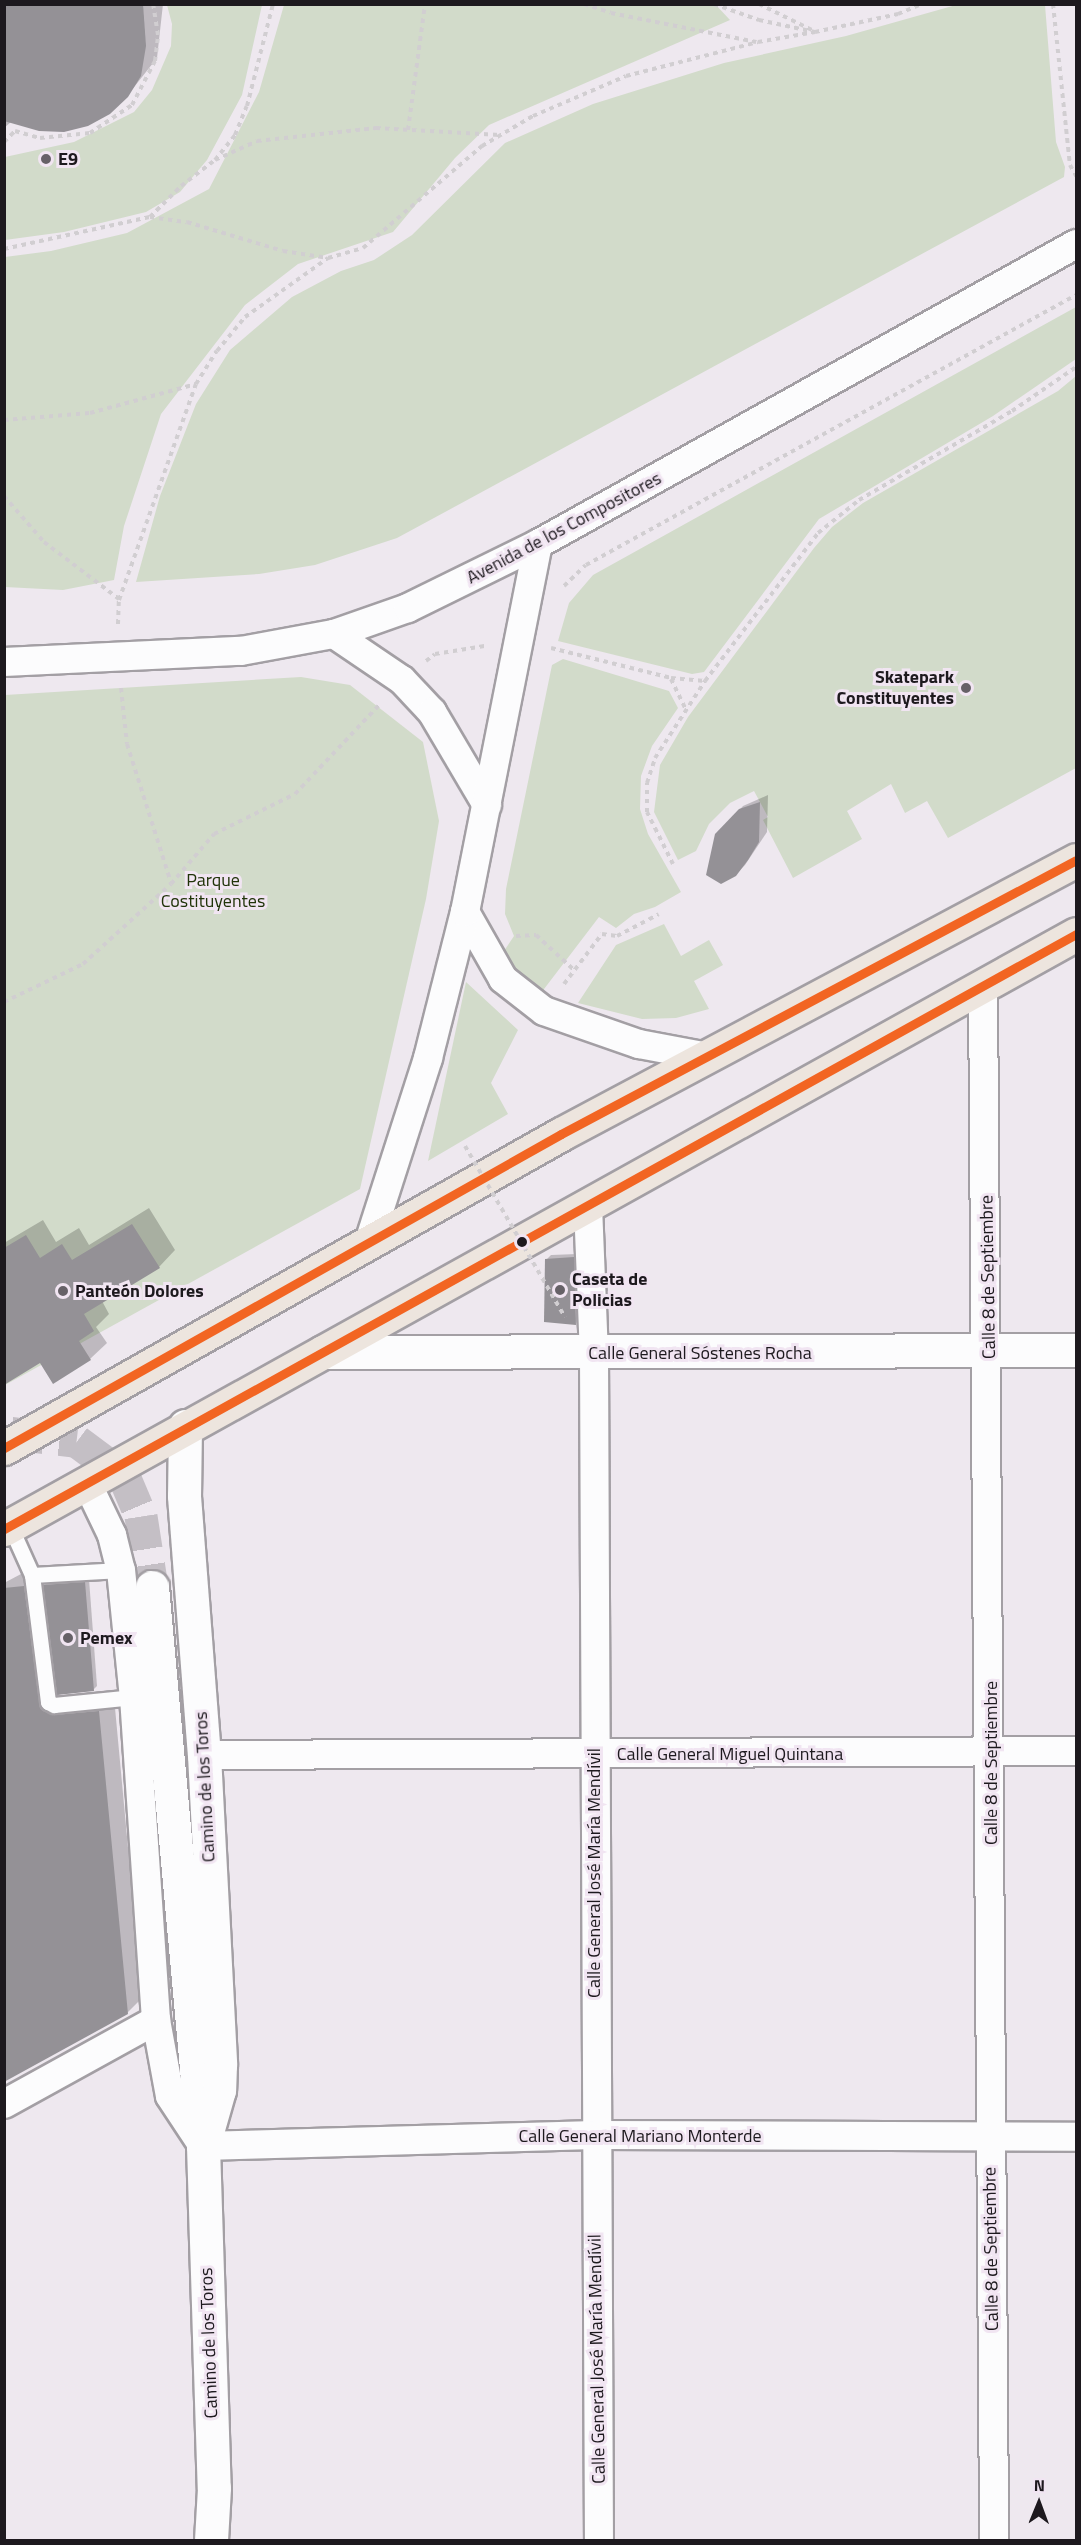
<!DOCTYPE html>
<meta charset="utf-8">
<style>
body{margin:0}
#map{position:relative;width:1081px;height:2545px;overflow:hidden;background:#eee8ef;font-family:"Titillium Web",sans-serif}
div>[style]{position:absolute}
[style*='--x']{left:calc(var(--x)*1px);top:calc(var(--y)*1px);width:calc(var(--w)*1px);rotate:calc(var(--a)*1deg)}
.green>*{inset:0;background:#d2dbca}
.shadow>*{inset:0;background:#0003}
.building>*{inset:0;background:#949196}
.tertiary-tunnel>*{height:33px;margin-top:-16.5px;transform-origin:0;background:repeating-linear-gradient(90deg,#c4bfc5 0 33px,transparent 0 49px)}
.path>*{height:4px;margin-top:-2px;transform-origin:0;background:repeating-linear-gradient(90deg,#d1ced1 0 4.5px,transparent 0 9px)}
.roads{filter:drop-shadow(2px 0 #a39fa4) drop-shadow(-2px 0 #a39fa4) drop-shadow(0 2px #a39fa4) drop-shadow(0 -2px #a39fa4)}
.service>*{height:15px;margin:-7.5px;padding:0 7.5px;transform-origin:7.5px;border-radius:7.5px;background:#fcfcfd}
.minor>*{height:28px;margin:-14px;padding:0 14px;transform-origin:14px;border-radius:14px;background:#fcfcfd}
.tertiary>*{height:33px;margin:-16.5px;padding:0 16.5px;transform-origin:16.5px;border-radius:16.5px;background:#fcfcfd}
.secondary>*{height:33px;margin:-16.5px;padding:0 16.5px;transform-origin:16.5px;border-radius:16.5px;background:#fcfcfd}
.trunk>*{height:33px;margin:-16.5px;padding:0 16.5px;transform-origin:16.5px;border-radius:16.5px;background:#ede5de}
.path-bridge>*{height:4px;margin-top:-2px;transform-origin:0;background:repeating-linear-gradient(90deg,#d1ced1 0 4.5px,transparent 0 9px)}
.bus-1>*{height:9px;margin:-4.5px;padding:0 4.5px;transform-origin:4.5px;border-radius:4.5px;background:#f26522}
.dots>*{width:16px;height:16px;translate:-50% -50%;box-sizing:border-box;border:3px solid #f1e5f2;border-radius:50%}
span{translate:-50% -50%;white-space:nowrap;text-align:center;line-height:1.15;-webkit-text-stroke:6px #f1e5f2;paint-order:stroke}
.poi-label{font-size:18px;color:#1d191e;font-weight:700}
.left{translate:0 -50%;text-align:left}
.right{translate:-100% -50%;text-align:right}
.street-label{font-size:18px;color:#1d191e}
.park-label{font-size:18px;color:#203309}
.frame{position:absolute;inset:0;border:6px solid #1d191e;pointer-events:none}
.north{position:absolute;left:1009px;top:2473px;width:60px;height:60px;-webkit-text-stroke:4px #f1e5f2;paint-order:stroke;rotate:1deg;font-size:16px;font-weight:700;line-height:24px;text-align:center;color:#1d191e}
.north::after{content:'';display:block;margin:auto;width:21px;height:27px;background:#1d191e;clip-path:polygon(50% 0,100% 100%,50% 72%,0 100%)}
</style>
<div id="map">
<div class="green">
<i style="clip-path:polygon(715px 4px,730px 20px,489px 125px,455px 158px,393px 232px,298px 264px,245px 305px,161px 414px,124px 526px,114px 580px,63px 590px,5px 587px,5px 257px,51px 251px,127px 233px,209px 189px,259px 92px,284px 5px)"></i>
<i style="clip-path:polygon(167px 5px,262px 5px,242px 95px,207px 160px,180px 192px,146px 212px,64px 232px,5px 240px,5px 157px,74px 142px,134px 112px,152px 90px,171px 46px,172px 24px)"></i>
<i style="clip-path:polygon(956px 5px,1045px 5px,1056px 142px,1065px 167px,1064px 177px,397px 538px,315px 565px,259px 574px,136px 582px,160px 496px,196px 404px,230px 350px,292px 297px,341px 271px,374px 260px,412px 235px,505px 143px,593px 104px,724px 63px,846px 36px)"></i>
<i style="clip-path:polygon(1076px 307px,1076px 359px,993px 416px,819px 519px,704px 672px,692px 674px,558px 641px,569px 603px,593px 575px)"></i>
<i style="clip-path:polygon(1076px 376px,1076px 768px,948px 838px,927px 801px,905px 813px,891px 784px,847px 811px,862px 839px,793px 878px,763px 820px,768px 817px,754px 791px,730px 803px,709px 824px,696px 851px,678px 860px,654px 812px,660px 765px,688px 717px,814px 548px,832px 527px,863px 503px,1058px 391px)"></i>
<i style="clip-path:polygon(563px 659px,669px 691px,678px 708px,652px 746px,641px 776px,640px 809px,648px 834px,681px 892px,655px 907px,634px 914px,616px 928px,599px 917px,541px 993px,500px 957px,514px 936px,505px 914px,506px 889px,552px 665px)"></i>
<i style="clip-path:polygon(301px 677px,350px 685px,423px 742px,439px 821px,426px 899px,360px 1189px,5px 1385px,5px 695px)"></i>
<i style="clip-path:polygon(664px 924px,681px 956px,709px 940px,723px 965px,694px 981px,709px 1009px,676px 1018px,642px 1019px,578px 1003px,616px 945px)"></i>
<i style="clip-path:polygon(466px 982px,518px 1030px,491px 1083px,508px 1114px,428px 1161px)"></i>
</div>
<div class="shadow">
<i style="clip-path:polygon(4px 4px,163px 4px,157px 58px,127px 96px,11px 122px,4px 128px)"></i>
<i style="clip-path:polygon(768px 795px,767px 832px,745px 865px,736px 874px,707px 874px,717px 835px,743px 806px)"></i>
<i style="clip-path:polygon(149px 1208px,175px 1250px,159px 1267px,102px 1301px,109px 1314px,96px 1327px,107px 1343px,90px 1359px,41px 1361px,5px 1383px,4px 1243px,43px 1220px,56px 1242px,79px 1228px,89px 1245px)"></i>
<i style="clip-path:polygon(577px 1254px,580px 1319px,576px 1323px,547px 1259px,551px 1255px)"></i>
<i style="clip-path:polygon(38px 1572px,54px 1692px,70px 1700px,114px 1697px,142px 1998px,127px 2013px,4px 2081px,4px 1583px,21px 1574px)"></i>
<i style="clip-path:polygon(89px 1579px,97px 1686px,93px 1690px,45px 1585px,49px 1582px)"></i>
</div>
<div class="building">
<i style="clip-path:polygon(4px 4px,143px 4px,146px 46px,141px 76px,128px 97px,110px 114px,88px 126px,64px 132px,39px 131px,4px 121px)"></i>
<i style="clip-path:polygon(760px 802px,759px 842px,748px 860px,736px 876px,721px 884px,706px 875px,715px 834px,739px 809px)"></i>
<i style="clip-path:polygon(132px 1224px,160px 1268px,84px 1314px,94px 1331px,79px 1341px,91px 1360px,53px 1384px,40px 1363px,4px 1385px,4px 1248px,26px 1235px,40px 1258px,62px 1244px,72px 1260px)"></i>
<i style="clip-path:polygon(574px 1257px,576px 1325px,544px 1322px,545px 1259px)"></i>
<i style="clip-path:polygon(85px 1582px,94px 1691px,57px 1695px,43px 1585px)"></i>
<i style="clip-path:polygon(24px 1586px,40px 1707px,54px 1715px,99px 1711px,128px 2014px,4px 2082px,4px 1588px)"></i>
</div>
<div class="tertiary-tunnel">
<i style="--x:11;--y:1433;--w:66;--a:6.9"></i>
<i style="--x:77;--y:1441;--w:59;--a:36.7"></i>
<i style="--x:124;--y:1476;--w:43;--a:67"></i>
<i style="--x:141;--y:1516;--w:72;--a:81.2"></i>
</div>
<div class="path">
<i style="--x:584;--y:4;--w:28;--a:18"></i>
<i style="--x:611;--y:13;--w:148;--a:11.3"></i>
<i style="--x:714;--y:4;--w:48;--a:19.6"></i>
<i style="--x:759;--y:20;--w:57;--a:12.1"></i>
<i style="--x:815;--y:32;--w:85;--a:-12.2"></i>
<i style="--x:898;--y:14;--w:26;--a:-23"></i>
<i style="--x:759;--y:4;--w:59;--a:26.1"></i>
<i style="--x:1053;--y:4;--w:162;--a:84"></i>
<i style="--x:1070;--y:165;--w:13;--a:61"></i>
<i style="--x:408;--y:130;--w:127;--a:-82.3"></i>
<i style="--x:4;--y:142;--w:16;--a:-45"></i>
<i style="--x:15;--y:131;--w:26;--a:16"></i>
<i style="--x:40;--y:138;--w:50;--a:-5.7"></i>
<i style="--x:90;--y:133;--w:50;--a:-33.7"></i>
<i style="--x:132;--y:105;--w:50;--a:-62.4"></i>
<i style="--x:155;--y:61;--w:26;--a:-83"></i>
<i style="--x:158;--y:35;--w:31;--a:-99"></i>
<i style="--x:215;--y:160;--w:32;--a:-51"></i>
<i style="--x:235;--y:135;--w:31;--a:-68"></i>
<i style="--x:247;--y:106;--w:105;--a:-75.7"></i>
<i style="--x:150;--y:217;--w:44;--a:-45"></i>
<i style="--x:181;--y:186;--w:43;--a:-37.4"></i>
<i style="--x:215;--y:160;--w:46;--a:-24.3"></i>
<i style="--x:257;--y:141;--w:120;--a:-6.2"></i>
<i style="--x:376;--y:128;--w:124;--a:3.2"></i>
<i style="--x:4;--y:249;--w:149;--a:-12.4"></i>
<i style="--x:150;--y:217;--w:37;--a:8"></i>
<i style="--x:187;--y:222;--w:100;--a:16.8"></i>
<i style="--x:283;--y:251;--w:46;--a:8.8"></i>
<i style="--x:4;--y:420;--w:86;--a:-4.7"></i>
<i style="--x:90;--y:413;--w:110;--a:-15.3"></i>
<i style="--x:196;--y:384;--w:39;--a:-58"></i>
<i style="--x:217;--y:351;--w:44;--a:-50.5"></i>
<i style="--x:245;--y:317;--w:102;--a:-35.4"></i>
<i style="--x:328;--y:258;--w:36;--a:-16"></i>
<i style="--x:363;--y:248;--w:157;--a:-40.6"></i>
<i style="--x:482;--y:146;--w:59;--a:-30.5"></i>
<i style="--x:533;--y:116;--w:101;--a:-23.3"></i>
<i style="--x:626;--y:76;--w:136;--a:-14.4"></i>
<i style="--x:758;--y:42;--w:58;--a:-10"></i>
<i style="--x:4;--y:496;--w:61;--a:49"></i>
<i style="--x:44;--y:542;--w:94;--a:37.2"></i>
<i style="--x:564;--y:586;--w:30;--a:-44"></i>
<i style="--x:586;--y:565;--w:559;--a:-28.86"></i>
<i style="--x:118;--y:624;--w:24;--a:-88"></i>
<i style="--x:119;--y:600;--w:229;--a:-70.4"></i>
<i style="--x:551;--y:648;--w:124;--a:14"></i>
<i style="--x:671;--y:678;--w:34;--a:5"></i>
<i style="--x:426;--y:661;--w:11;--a:-38"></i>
<i style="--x:435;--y:654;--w:50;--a:-9.3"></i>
<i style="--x:671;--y:679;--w:34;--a:64"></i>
<i style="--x:121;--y:688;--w:56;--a:83.9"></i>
<i style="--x:127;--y:744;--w:146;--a:72.4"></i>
<i style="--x:673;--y:864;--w:58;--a:-116.6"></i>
<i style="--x:647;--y:812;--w:29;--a:-90"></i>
<i style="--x:647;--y:783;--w:26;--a:-72"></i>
<i style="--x:655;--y:758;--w:92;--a:-57"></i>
<i style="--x:705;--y:681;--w:186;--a:-52.6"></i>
<i style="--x:818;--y:533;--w:53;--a:-38.8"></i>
<i style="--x:859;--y:500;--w:177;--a:-30.2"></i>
<i style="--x:1012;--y:411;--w:78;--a:-34.5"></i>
<i style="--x:516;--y:936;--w:20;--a:-3"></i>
<i style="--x:536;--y:935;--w:52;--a:42.6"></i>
<i style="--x:564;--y:984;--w:63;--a:-52.8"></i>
<i style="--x:602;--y:934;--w:15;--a:8"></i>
<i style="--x:617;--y:936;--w:47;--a:-27.6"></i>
<i style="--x:4;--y:1002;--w:88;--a:-25.7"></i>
<i style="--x:83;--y:964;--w:119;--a:-42.3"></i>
<i style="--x:171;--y:884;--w:66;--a:-49.3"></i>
<i style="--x:214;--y:834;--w:90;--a:-26.3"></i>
<i style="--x:295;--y:794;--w:125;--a:-46.6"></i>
</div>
<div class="roads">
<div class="service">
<i style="--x:10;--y:1526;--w:54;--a:65.8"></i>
<i style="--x:32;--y:1575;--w:128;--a:82.8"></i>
<i style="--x:48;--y:1702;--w:7;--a:27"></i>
<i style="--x:54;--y:1705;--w:80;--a:-5.7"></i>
<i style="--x:32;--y:1575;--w:89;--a:-3.2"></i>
</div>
<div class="minor">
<i style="--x:334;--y:634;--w:82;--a:34.1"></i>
<i style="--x:402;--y:680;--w:44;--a:46.8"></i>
<i style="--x:432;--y:712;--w:108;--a:59.4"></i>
<i style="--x:4;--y:662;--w:237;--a:-2.7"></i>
<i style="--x:241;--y:651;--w:95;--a:-10.4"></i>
<i style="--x:334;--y:634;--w:78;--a:-19.4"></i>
<i style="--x:408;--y:608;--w:145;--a:-26.2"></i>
<i style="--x:538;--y:544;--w:616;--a:-29.14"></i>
<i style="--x:465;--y:912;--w:77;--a:60.4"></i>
<i style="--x:503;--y:979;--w:52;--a:38"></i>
<i style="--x:544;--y:1011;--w:101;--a:19.2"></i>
<i style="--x:639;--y:1044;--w:65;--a:10.6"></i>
<i style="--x:983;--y:986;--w:1554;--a:89.59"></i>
<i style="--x:588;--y:1206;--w:148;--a:87.7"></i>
<i style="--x:594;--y:1354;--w:1186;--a:89.76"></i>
<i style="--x:370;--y:1239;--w:190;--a:-72.2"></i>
<i style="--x:428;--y:1058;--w:151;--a:-75.8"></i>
<i style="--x:465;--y:912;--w:375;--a:-78.8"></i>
<i style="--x:87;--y:1483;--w:58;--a:64.3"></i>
<i style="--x:112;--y:1535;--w:36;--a:76"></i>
<i style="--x:121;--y:1570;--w:128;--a:84.2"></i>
<i style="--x:134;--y:1697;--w:324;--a:86.1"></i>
<i style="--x:156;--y:2020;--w:77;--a:79.6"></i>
<i style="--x:170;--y:2096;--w:60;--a:56.6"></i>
<i style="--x:203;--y:2146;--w:392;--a:-1.6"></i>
<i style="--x:595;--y:2135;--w:481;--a:0.2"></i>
<i style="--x:204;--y:1755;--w:872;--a:-0.26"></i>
<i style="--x:4;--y:2104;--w:174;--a:-28.9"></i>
</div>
<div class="tertiary">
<i style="--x:323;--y:1352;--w:753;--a:-0.15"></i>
<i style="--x:152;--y:1587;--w:559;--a:84.77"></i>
</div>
<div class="secondary">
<i style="--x:185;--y:1426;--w:70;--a:90.8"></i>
<i style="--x:184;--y:1496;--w:260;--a:85.6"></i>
<i style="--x:204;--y:1755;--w:310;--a:87"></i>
<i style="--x:220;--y:2065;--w:25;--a:92"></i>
<i style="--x:219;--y:2090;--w:58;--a:105.9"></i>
<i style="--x:203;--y:2146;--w:342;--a:88.2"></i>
<i style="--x:214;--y:2488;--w:52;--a:93.3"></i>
</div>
<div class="trunk">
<i style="--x:4;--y:1448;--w:639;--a:-29.41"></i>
<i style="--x:561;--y:1134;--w:583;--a:-28.01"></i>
<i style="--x:4;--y:1529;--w:1226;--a:-29.03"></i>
</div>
</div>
<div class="path-bridge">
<i style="--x:465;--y:1146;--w:198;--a:59.7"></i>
</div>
<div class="bus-1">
<i style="--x:4;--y:1448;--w:639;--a:-29.41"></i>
<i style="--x:561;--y:1134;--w:583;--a:-28.01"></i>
<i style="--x:4;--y:1529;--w:1226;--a:-29.03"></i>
</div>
<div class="dots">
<i style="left:46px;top:159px;background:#666167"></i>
<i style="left:966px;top:688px;background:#666167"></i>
<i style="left:522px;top:1242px;background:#1d191e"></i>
<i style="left:560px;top:1290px;background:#666167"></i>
<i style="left:63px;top:1291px;background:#666167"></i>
<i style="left:68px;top:1638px;background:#666167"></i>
</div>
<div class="poi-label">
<span class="left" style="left:58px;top:159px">E9</span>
<span class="right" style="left:954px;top:688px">Skatepark<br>Constituyentes</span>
<span class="left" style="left:572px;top:1290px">Caseta de<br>Policias</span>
<span class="left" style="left:75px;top:1291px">Panteón Dolores</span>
<span class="left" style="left:80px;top:1638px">Pemex</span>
</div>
<div class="street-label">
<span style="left:564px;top:528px;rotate:-28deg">Avenida de los Compositores</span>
<span style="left:988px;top:1277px;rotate:-91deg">Calle 8 de Septiembre</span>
<span style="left:700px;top:1353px">Calle General Sóstenes Rocha</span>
<span style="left:730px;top:1754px">Calle General Miguel Quintana</span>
<span style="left:991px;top:1763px;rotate:-90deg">Calle 8 de Septiembre</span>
<span style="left:205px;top:1787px;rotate:-93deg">Camino de los Toros</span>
<span style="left:594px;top:1873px;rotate:-90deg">Calle General José María Mendívil</span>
<span style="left:640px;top:2136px">Calle General Mariano Monterde</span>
<span style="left:991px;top:2249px;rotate:-91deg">Calle 8 de Septiembre</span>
<span style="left:209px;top:2343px;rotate:-92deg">Camino de los Toros</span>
<span style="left:597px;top:2359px;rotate:-91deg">Calle General José María Mendívil</span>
</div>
<div class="park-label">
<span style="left:213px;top:891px">Parque<br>Costituyentes</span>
</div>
<div class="frame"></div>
<div class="north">N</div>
</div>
